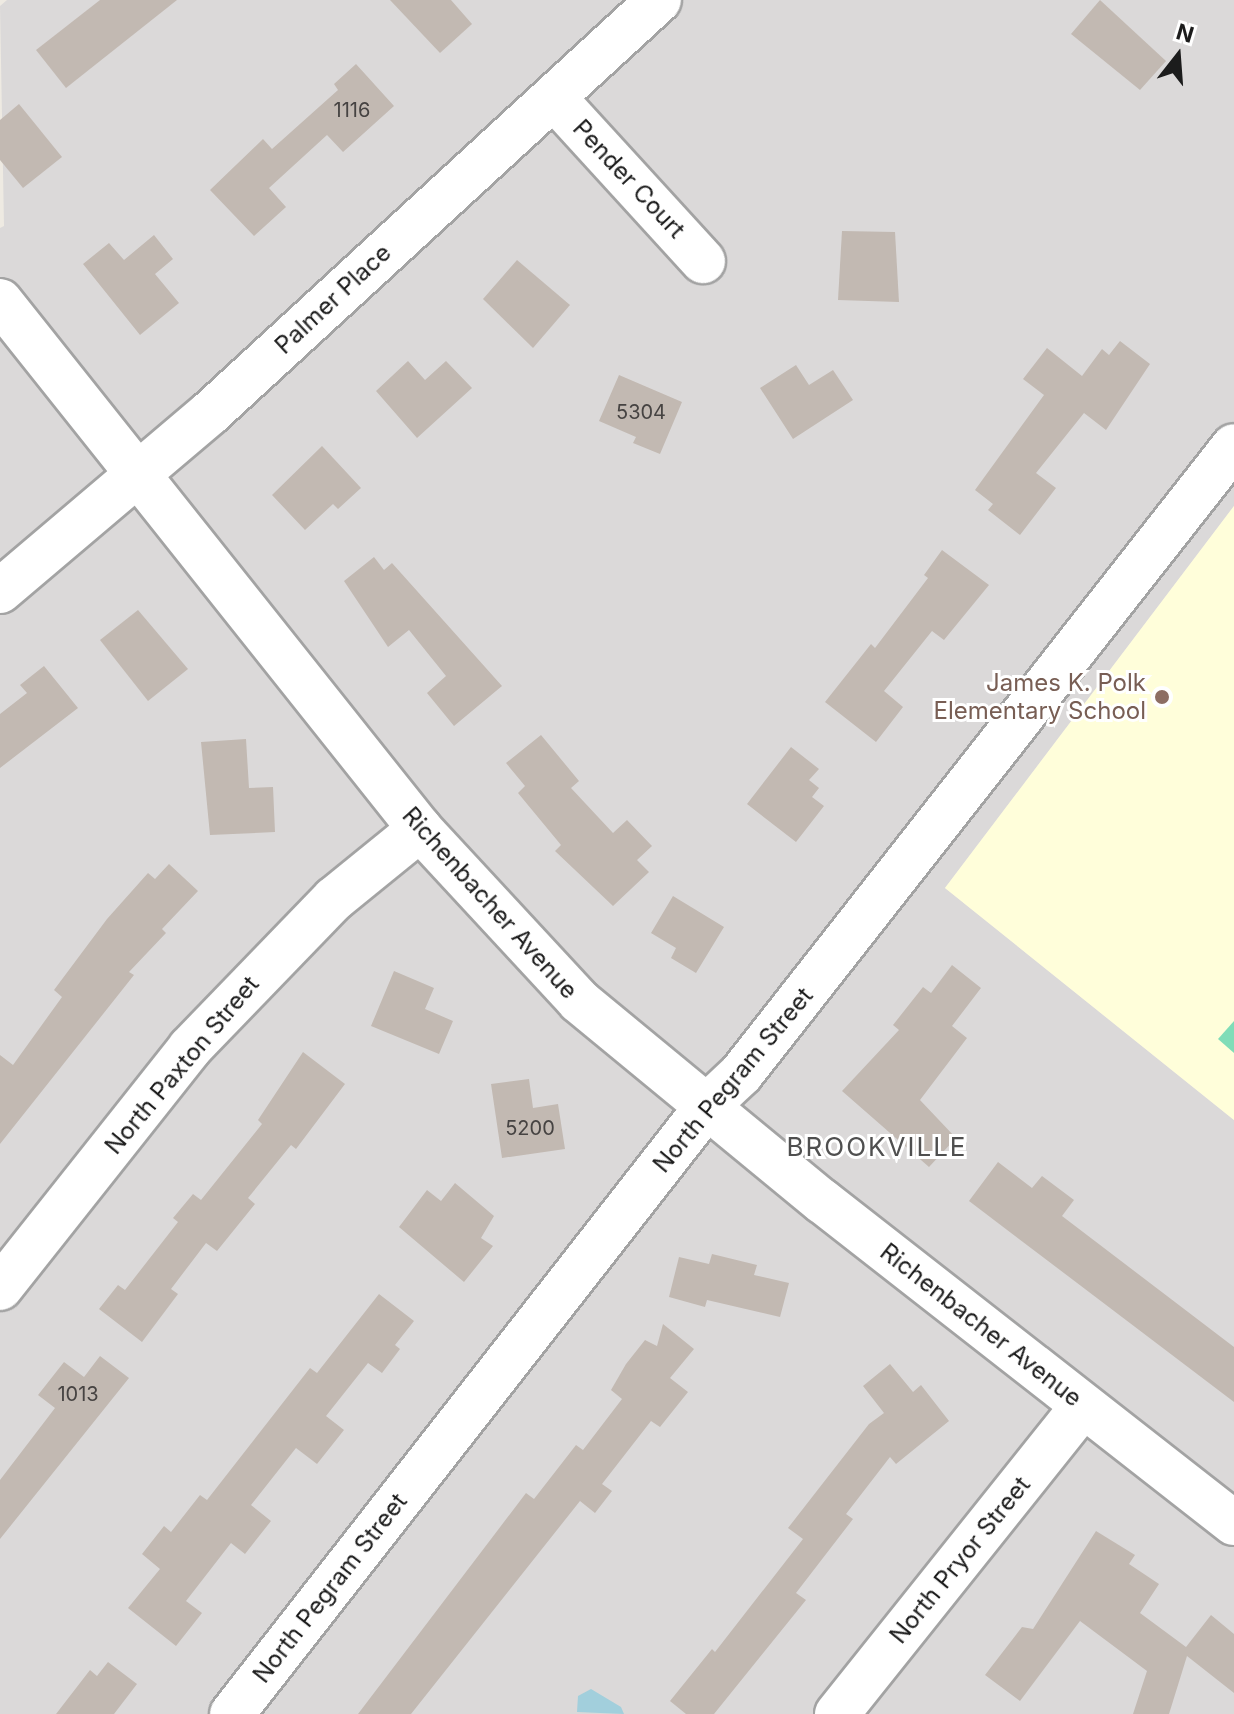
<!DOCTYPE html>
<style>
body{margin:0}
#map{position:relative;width:1234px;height:1714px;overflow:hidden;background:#eeeae2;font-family:Inter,sans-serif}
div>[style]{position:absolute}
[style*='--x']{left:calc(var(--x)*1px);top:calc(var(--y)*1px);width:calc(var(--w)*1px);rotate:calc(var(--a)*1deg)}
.residential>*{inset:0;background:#dbd9d9}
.education>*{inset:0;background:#fffeda}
.pitch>*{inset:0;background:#80ddb8}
.water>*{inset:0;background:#a2cfdc}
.building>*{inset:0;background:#c2b9b2}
.roads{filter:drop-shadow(2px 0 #a3a3a3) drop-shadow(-2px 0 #a3a3a3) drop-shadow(0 2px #a3a3a3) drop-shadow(0 -2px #a3a3a3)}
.minor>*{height:44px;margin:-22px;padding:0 22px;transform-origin:22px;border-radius:22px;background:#fff}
.dots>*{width:22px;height:22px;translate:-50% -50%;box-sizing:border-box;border:4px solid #fff;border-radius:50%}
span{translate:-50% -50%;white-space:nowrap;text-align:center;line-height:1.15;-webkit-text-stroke:6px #fff;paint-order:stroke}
.number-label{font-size:20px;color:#464342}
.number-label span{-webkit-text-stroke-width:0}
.street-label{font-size:24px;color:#1c1c1c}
.education-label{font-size:24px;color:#785e54}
.right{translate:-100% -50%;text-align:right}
.neighbourhood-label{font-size:26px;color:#4f4f4f;letter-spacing:2px}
.north{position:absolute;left:1138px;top:16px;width:80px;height:80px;-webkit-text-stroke:6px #fff;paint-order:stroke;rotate:17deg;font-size:22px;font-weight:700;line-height:32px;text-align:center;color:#1c1c1c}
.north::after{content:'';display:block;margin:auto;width:28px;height:36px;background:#1c1c1c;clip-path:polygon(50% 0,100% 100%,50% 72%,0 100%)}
</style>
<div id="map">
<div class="residential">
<i style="clip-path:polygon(7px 0,1234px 0,1234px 506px,945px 888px,1234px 1120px,1234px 1714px,0 1714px,0 228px,4px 226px,0 6px)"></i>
</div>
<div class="education">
<i style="clip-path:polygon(1234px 506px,1234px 1120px,945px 888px)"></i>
</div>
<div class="pitch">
<i style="clip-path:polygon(1234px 1021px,1234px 1053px,1218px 1039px)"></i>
</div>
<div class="water">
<i style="clip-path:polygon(591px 1689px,621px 1707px,624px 1714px,577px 1712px,578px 1696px)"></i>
</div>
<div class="building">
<i style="clip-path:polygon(100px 0,177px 0,66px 88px,36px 50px)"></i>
<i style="clip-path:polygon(390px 0,451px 0,472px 24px,440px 53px)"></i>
<i style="clip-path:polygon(1100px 0,1166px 61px,1140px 90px,1071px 34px)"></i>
<i style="clip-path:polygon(356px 64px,394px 106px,343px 152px,327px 135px,269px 188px,286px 207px,254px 236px,210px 190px,263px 139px,272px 149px,338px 90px,334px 84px)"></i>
<i style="clip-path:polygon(19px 104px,62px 157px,23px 188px,0 160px,0 120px)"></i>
<i style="clip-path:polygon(842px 231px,895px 232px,899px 302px,838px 300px)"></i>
<i style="clip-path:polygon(154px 235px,173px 259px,155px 274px,179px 303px,140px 335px,83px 264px,109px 243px,124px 260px)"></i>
<i style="clip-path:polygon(517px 260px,570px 305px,533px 348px,483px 299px)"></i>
<i style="clip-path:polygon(1120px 341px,1150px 364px,1106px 430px,1084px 413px,1036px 473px,1056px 488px,1020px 535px,988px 510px,993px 504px,975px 490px,1044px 395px,1023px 379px,1047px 348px,1082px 376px,1102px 349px,1109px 355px)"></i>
<i style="clip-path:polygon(408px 361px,425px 380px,446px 361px,472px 388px,417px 438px,376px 391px)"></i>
<i style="clip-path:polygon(796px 365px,809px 385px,833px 370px,853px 400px,793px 439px,760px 388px)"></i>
<i style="clip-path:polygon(619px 375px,682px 402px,660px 454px,633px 443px,636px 437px,599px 421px)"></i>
<i style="clip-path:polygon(322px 446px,361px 488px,338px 509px,333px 504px,305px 530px,272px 495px)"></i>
<i style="clip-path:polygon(942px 550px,989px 585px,944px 640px,932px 631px,884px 691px,903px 707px,876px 742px,825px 702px,871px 644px,875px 648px,928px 578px,924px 575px)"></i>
<i style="clip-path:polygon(374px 557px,384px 570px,392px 563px,502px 686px,454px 726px,427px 693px,446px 676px,409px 630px,388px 647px,344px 581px)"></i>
<i style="clip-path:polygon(138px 610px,188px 669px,148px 701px,100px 640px)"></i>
<i style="clip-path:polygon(44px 666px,78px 708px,0 768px,0 714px,27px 693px,20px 685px)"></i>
<i style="clip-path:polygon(541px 735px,579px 781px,571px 788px,613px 833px,627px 820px,652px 846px,637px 860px,649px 872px,613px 906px,555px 851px,561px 845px,518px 793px,525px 786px,506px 763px)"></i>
<i style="clip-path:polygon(246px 739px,249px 788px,273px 787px,275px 832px,210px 835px,201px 742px)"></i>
<i style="clip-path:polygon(791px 747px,819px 769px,809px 780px,819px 788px,812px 797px,824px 806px,796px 842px,747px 804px)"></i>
<i style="clip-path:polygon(169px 864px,198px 891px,162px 929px,166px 933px,129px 972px,134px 975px,0 1144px,0 1055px,13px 1065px,62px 997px,54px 990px,107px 919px,148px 873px,155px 879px)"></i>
<i style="clip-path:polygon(673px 896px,724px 927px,696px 973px,671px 958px,676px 948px,651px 933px)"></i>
<i style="clip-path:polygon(952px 965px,981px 988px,952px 1026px,967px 1038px,920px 1100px,956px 1138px,929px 1167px,842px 1091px,899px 1030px,893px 1025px,923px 987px,931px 993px)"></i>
<i style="clip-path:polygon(394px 971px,434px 988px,425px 1009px,453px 1021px,439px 1054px,371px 1026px)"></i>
<i style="clip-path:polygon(303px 1052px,345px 1084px,296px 1149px,291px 1145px,248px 1198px,255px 1204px,217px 1251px,206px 1243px,171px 1289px,178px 1294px,142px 1342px,99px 1309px,118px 1285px,125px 1290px,178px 1222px,173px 1218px,193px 1194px,201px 1200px,262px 1124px,258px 1120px)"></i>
<i style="clip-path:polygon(529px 1079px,533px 1108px,558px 1104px,565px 1149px,502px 1158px,491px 1084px)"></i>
<i style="clip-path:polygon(998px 1162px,1032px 1188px,1042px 1176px,1074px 1200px,1062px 1216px,1234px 1347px,1234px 1402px,969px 1201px)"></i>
<i style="clip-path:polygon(455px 1183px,494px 1216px,481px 1238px,493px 1246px,464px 1282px,399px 1227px,427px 1190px,441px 1201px)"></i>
<i style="clip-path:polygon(712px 1254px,757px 1265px,754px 1275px,789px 1283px,780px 1317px,707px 1300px,705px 1307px,669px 1297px,679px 1257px,709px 1264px)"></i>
<i style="clip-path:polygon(379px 1294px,414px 1321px,395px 1345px,400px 1349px,382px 1373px,368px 1363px,326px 1416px,344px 1430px,317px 1464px,296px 1448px,251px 1505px,271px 1521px,245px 1554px,231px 1543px,186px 1601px,202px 1613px,176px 1646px,128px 1608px,160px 1569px,142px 1554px,164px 1526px,171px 1532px,200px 1495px,207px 1500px,310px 1368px,317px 1373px)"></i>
<i style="clip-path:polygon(663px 1324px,694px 1349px,670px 1378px,688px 1392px,660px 1427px,651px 1421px,602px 1484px,612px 1491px,595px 1513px,580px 1501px,411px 1714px,358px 1714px,526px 1493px,534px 1499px,576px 1445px,583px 1450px,622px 1399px,611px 1390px,626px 1364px,645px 1340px,657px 1346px)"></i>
<i style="clip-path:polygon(100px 1356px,129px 1378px,0 1539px,0 1480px,55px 1408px,38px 1395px,64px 1362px,84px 1377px)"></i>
<i style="clip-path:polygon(890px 1364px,913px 1392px,921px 1385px,949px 1421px,896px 1464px,890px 1457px,846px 1514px,853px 1519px,796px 1593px,806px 1600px,714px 1714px,686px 1714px,670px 1701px,712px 1649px,715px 1652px,803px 1539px,788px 1528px,869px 1424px,884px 1413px,863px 1386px)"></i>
<i style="clip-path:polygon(1096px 1531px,1135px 1555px,1129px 1564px,1159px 1584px,1140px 1613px,1186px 1647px,1211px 1615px,1234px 1634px,1234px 1693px,1187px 1656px,1169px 1714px,1133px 1714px,1147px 1671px,1080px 1621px,1020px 1701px,985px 1675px,1022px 1627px,1033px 1629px)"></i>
<i style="clip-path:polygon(108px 1662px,137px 1684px,114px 1714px,56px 1714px,90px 1670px,97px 1676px)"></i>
</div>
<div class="roads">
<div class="minor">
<i style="--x:554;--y:98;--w:221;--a:47.6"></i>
<i style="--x:0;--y:301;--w:675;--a:51.5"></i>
<i style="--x:420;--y:829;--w:234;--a:47.2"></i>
<i style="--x:579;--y:1001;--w:315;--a:39.5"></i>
<i style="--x:822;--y:1201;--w:523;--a:38.01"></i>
<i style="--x:0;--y:591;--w:275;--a:-40.3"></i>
<i style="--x:210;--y:413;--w:610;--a:-42.61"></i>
<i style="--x:0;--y:1288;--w:306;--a:-51.6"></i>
<i style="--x:190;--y:1048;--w:207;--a:-46"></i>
<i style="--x:334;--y:899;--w:111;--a:-39.1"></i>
<i style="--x:232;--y:1714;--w:773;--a:-51.99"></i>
<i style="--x:708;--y:1105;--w:45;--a:-43.2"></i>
<i style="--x:741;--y:1074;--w:798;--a:-51.87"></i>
<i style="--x:837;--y:1714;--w:394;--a:-51.4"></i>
</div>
</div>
<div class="dots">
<i style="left:1162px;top:697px;background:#8d6e63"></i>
</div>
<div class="number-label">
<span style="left:352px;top:110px">1116</span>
<span style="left:641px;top:412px">5304</span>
<span style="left:530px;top:1128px">5200</span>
<span style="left:78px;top:1394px">1013</span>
</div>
<div class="street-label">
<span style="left:629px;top:179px;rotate:47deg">Pender Court</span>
<span style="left:333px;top:299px;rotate:-43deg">Palmer Place</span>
<span style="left:490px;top:903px;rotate:48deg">Richenbacher Avenue</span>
<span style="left:182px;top:1065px;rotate:-50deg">North Paxton Street</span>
<span style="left:733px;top:1080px;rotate:-50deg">North Pegram Street</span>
<span style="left:981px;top:1325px;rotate:38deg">Richenbacher Avenue</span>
<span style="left:960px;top:1560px;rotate:-51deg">North Pryor Street</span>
<span style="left:330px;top:1588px;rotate:-52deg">North Pegram Street</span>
</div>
<div class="education-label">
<span class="right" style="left:1146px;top:697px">James K. Polk<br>Elementary School</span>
</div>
<div class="neighbourhood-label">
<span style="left:877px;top:1147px">BROOKVILLE</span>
</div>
<div class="north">N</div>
</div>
